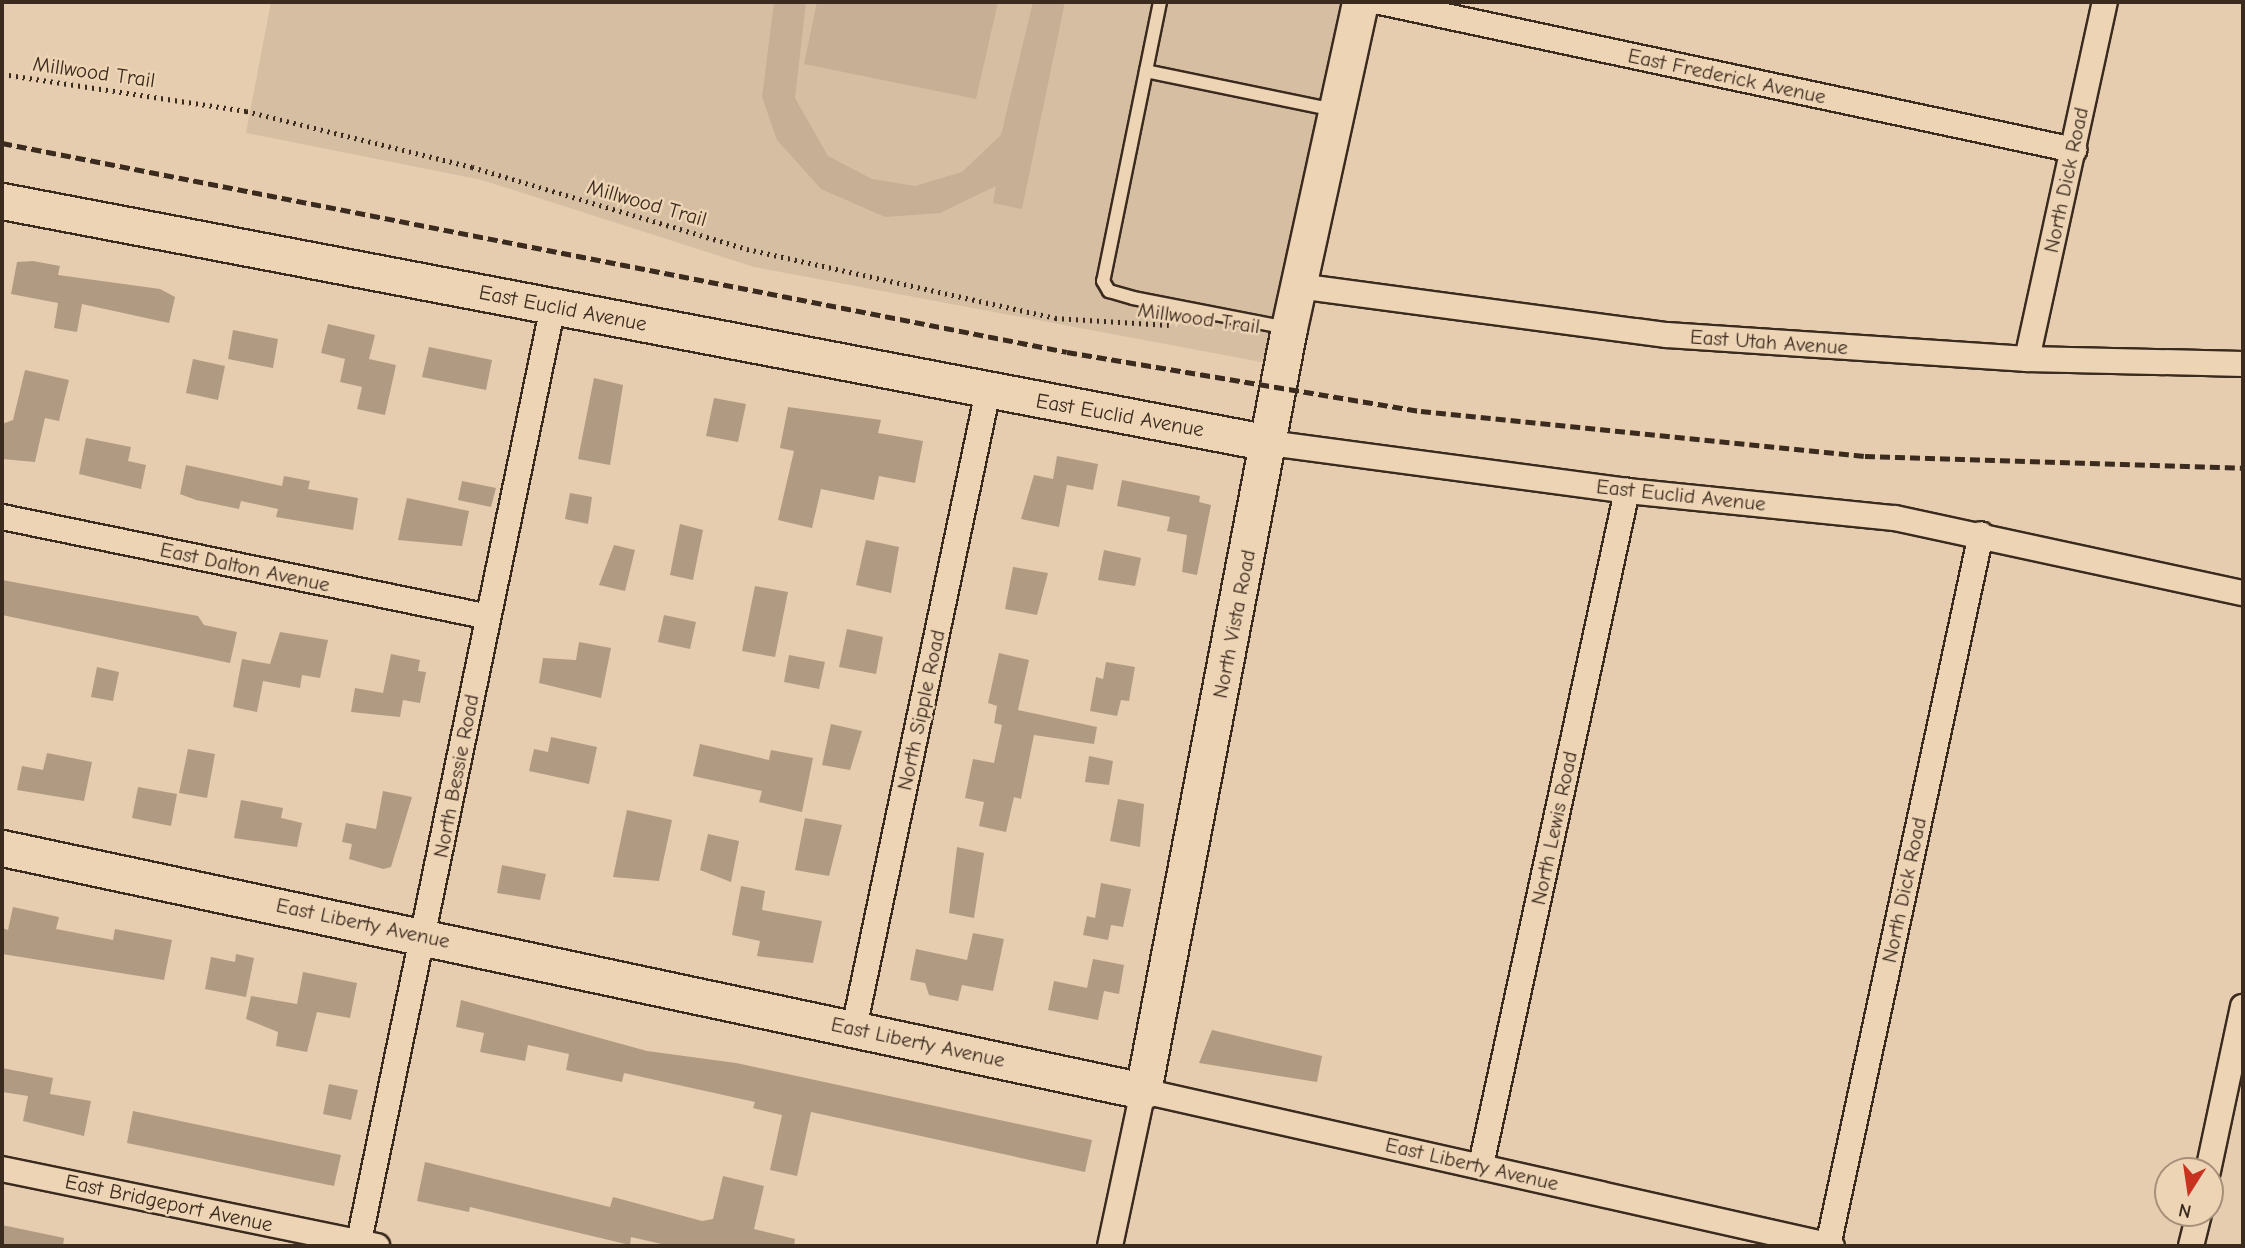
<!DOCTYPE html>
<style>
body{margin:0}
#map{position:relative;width:2245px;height:1248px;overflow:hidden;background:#e6cdaf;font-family:"Comic Neue",sans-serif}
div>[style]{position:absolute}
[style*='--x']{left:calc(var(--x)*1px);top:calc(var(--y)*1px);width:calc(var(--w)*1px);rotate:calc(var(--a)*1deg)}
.built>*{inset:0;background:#d6bea2}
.green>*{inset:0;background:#c6af94}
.building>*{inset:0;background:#b19a82}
.path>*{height:4.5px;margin-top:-2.25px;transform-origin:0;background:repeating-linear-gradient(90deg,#3b2a1e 0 2px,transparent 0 7px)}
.roads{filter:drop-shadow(2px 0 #3b2a1e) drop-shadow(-2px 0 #3b2a1e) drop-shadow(0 2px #3b2a1e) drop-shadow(0 -2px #3b2a1e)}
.lane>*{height:12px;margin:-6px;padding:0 6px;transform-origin:6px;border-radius:6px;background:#edd4b5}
.street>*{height:24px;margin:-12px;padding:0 12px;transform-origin:12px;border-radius:12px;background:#edd4b5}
.secondary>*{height:35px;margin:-17.5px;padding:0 17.5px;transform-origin:17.5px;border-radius:17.5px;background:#edd4b5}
.rail>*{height:5px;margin-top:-2.5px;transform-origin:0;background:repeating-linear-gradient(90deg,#3b2a1e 0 10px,transparent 0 15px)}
span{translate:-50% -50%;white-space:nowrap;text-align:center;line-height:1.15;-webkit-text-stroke:5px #edd4b5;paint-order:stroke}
.street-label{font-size:21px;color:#3b2a1e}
.frame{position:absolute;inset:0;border:4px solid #3b2a1e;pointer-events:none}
.north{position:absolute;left:2154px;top:1157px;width:70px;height:70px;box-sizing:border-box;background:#edd4b5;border:2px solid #a69079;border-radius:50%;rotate:192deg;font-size:19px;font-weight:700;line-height:28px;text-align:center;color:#3b2a1e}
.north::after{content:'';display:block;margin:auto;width:24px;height:32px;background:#c8321e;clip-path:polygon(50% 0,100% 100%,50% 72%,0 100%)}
</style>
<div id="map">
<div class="built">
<i style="clip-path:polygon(271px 2px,1360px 2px,1283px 366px,754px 267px,482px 180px,246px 133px)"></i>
</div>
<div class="green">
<i style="clip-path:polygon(774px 2px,806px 2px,795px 98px,828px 156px,872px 179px,915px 186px,962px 172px,1001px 135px,1033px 2px,1065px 2px,1022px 209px,993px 203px,996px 186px,940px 213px,885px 217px,821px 189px,777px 140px,762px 97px)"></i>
<i style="clip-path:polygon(817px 2px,998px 2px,976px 99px,804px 64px)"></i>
</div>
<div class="building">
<i style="clip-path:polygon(33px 261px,60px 266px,58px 275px,160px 289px,175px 297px,169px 323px,82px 304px,77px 332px,54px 328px,58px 303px,11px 294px,17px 262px)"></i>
<i style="clip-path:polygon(328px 324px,375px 335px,369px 359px,396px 365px,385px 415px,357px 409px,362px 387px,340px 382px,345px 359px,321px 353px)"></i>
<i style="clip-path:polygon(233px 330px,278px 339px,273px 368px,228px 359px)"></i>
<i style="clip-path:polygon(429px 347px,492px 360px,486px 390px,422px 377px)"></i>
<i style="clip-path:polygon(193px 359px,225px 366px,218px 400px,186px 393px)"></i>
<i style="clip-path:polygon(25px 370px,69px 380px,59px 421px,45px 418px,35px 462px,2px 459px,2px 424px,13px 420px)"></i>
<i style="clip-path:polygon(594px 378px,623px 385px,610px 465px,578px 459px)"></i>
<i style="clip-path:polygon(714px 398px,746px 404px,738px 442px,706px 436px)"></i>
<i style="clip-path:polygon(788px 407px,881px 420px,878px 433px,923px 441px,915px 483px,879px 476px,874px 500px,821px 489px,812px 528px,778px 520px,794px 451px,780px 448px)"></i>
<i style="clip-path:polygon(86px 438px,131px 447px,128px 461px,146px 465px,141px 489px,79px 474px)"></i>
<i style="clip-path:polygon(1057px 456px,1098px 464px,1093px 490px,1067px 485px,1059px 527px,1021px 519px,1034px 475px,1053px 479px)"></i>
<i style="clip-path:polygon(186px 465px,282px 486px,284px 476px,310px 481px,308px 489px,358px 498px,353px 530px,276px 517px,278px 509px,241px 501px,239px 509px,196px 500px,180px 494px)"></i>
<i style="clip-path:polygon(1122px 480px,1200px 496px,1199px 502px,1211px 505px,1197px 575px,1182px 572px,1187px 535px,1167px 531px,1170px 517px,1117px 506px)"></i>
<i style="clip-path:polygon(462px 481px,496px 488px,491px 507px,458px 500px)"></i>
<i style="clip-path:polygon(570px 493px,592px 497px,588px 524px,565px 519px)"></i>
<i style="clip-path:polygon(407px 498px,469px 511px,462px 546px,398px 540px)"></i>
<i style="clip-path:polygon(680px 524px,703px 530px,693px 580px,670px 575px)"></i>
<i style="clip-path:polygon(866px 540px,899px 547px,891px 593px,856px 585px)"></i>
<i style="clip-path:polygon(614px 545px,635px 550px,625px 591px,599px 585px)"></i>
<i style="clip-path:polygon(1104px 550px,1141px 558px,1135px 586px,1098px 580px)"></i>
<i style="clip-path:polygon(1013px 567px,1048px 573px,1037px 615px,1005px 609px)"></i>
<i style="clip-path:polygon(2px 580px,198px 616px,204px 625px,237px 632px,230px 663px,2px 615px)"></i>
<i style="clip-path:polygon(755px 586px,788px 592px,775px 657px,742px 651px)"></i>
<i style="clip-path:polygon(664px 615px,696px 622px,690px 649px,658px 642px)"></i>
<i style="clip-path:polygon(847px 629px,883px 637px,876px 674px,839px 667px)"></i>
<i style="clip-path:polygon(280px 632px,328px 640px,320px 678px,302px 675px,300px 688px,263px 681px,257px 712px,233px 707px,242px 659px,270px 664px)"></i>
<i style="clip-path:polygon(579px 642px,611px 648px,601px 698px,539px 683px,543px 658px,576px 660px)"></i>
<i style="clip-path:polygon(999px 653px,1029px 660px,1018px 710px,1097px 727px,1094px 744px,1034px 735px,1021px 799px,1014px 797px,1006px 832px,979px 826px,984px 802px,965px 798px,973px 759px,994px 763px,1002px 725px,994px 723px,997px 706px,988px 703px)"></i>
<i style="clip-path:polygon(391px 654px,420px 660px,418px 671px,426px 672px,420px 703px,403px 700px,400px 717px,351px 712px,355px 688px,383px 693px)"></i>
<i style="clip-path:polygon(789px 655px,825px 662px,819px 689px,784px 682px)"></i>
<i style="clip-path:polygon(1106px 662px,1135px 667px,1129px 701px,1121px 700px,1117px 716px,1090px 711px,1096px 677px,1103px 679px)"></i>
<i style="clip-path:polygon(97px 667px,119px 672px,113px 701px,91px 697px)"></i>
<i style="clip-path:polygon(831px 724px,862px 731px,850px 770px,822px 765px)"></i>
<i style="clip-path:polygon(551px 737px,597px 747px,589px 784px,529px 771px,534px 749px,548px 752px)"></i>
<i style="clip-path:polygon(700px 744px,769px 760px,771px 750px,813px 758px,802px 812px,759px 802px,762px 791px,693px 776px)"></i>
<i style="clip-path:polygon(188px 749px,215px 754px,207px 798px,179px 793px)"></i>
<i style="clip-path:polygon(47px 753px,92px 762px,84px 801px,17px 790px,22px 766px,43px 770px)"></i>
<i style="clip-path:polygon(1089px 756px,1113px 761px,1109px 785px,1085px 782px)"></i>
<i style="clip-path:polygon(138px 787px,177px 794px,171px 826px,132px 818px)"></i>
<i style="clip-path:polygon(383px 791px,412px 797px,391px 867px,383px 869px,349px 859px,352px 844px,342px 842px,346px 823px,376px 829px)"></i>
<i style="clip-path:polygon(1118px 799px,1144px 804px,1140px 847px,1110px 841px)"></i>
<i style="clip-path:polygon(241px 800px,283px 808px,281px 818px,302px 823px,297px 847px,234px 838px)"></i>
<i style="clip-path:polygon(627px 810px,672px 820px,659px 881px,613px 877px)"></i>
<i style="clip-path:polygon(805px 818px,842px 825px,829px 876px,795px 870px)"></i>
<i style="clip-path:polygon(708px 834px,739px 841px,731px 882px,700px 870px)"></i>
<i style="clip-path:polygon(957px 847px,984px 853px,974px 918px,949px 913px)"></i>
<i style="clip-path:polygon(502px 865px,546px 874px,540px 900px,497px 893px)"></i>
<i style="clip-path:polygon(1101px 883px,1131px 889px,1123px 927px,1111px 925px,1108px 940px,1083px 935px,1087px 916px,1095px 918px)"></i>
<i style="clip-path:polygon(741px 886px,765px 891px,762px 910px,822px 921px,813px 963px,757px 956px,760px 941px,732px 935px)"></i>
<i style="clip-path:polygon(13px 907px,59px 917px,56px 929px,113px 940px,115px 929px,172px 940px,164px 980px,2px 954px,2px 928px,8px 930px)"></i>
<i style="clip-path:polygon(973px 933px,1004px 939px,993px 991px,962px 985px,958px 1001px,929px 995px,925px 983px,910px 980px,916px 949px,967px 960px)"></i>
<i style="clip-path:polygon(236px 954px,254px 958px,246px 997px,205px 989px,211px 957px,235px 962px)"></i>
<i style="clip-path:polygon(1093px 959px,1124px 965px,1119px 994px,1104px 991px,1098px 1020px,1048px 1010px,1054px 981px,1087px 988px)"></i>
<i style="clip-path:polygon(303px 972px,357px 983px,350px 1018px,317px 1012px,307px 1052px,276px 1046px,278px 1032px,246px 1019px,251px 996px,297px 1004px)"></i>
<i style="clip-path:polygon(461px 1000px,647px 1051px,736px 1063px,1092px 1140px,1085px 1172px,811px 1112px,797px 1176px,770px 1170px,782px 1115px,753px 1108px,755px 1102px,624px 1073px,622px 1082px,566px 1070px,569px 1054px,528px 1045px,525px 1061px,480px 1052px,484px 1033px,456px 1027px)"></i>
<i style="clip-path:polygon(1212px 1030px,1322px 1056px,1317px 1082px,1199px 1063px)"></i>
<i style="clip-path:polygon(2px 1068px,53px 1078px,50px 1094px,91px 1101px,84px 1136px,23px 1121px,28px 1096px,2px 1092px)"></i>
<i style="clip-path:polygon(329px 1084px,358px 1090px,351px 1120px,323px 1114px)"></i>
<i style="clip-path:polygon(133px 1111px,341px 1155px,334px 1186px,127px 1143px)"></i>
<i style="clip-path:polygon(425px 1162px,610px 1207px,613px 1197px,702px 1221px,713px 1219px,723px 1176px,764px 1186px,754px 1229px,795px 1239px,794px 1246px,670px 1246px,631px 1237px,630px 1245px,470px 1207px,469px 1212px,417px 1201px)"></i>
<i style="clip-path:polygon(2px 1225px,64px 1238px,63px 1246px,2px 1246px)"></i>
</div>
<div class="path">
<i style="--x:2;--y:74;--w:247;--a:8.6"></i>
<i style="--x:246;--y:111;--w:233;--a:13.9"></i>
<i style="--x:472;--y:167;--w:287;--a:16.6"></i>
<i style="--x:747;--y:249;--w:316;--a:12.6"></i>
<i style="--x:1055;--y:318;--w:114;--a:3.5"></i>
</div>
<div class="roads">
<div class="lane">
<i style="--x:1160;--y:2;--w:285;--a:101.5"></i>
<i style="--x:1103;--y:281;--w:12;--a:59"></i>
<i style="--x:1109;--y:291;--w:25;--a:16"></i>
<i style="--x:1133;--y:298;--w:158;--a:11"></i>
<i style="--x:1146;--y:71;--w:192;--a:11.7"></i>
</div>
<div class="street">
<i style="--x:1380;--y:2;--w:710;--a:12.04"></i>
<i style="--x:1298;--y:286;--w:372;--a:7.6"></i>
<i style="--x:1667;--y:335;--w:361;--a:3.8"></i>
<i style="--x:2027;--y:359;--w:216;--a:1.3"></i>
<i style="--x:2027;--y:359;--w:365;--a:-77.7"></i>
<i style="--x:1269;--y:443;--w:361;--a:7.6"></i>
<i style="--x:1627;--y:491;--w:269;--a:5.8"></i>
<i style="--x:1895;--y:518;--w:356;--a:12.2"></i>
<i style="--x:2;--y:517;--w:496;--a:11.6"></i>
<i style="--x:854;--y:1028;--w:651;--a:-78.12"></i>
<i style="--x:1481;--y:1165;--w:690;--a:-77.78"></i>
<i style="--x:2;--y:1169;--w:383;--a:11.6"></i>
<i style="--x:2208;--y:1171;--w:168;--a:-78"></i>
<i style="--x:358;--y:1246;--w:960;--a:-78.28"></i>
<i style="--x:1110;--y:1246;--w:158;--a:-78"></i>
<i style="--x:1143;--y:1091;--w:706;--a:12.68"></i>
<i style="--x:1828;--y:1246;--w:728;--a:-77.87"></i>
<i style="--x:2191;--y:1246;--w:34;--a:-76"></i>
</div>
<div class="secondary">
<i style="--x:2;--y:201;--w:1290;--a:10.81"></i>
<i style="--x:2;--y:848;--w:1167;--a:12.02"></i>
<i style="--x:1143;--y:1091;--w:777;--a:-79.17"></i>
<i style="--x:1289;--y:328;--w:334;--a:-77.7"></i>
</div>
</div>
<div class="rail">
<i style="--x:2;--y:143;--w:1085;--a:11.1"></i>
<i style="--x:1067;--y:352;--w:359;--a:9.5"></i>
<i style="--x:1421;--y:411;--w:446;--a:5.8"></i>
<i style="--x:1865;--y:456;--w:378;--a:1.8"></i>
</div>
<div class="street-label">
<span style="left:94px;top:72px;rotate:8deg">Millwood Trail</span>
<span style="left:1727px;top:76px;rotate:12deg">East Frederick Avenue</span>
<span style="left:2066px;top:180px;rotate:-78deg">North Dick Road</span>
<span style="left:647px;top:203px;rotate:16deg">Millwood Trail</span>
<span style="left:563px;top:308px;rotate:11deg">East Euclid Avenue</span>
<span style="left:1199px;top:318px;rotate:8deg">Millwood Trail</span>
<span style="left:1769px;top:342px;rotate:4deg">East Utah Avenue</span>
<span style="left:1120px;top:415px;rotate:10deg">East Euclid Avenue</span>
<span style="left:1681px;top:495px;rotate:6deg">East Euclid Avenue</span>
<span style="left:245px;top:567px;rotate:12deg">East Dalton Avenue</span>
<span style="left:1234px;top:624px;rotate:-79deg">North Vista Road</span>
<span style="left:921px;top:710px;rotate:-78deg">North Sipple Road</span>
<span style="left:456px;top:776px;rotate:-79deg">North Bessie Road</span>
<span style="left:1554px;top:828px;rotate:-78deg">North Lewis Road</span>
<span style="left:1904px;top:890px;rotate:-78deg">North Dick Road</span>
<span style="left:363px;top:923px;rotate:12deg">East Liberty Avenue</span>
<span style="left:918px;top:1042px;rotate:12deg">East Liberty Avenue</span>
<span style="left:1472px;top:1164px;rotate:13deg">East Liberty Avenue</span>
<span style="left:169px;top:1203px;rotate:12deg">East Bridgeport Avenue</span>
</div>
<div class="frame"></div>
<div class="north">N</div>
</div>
